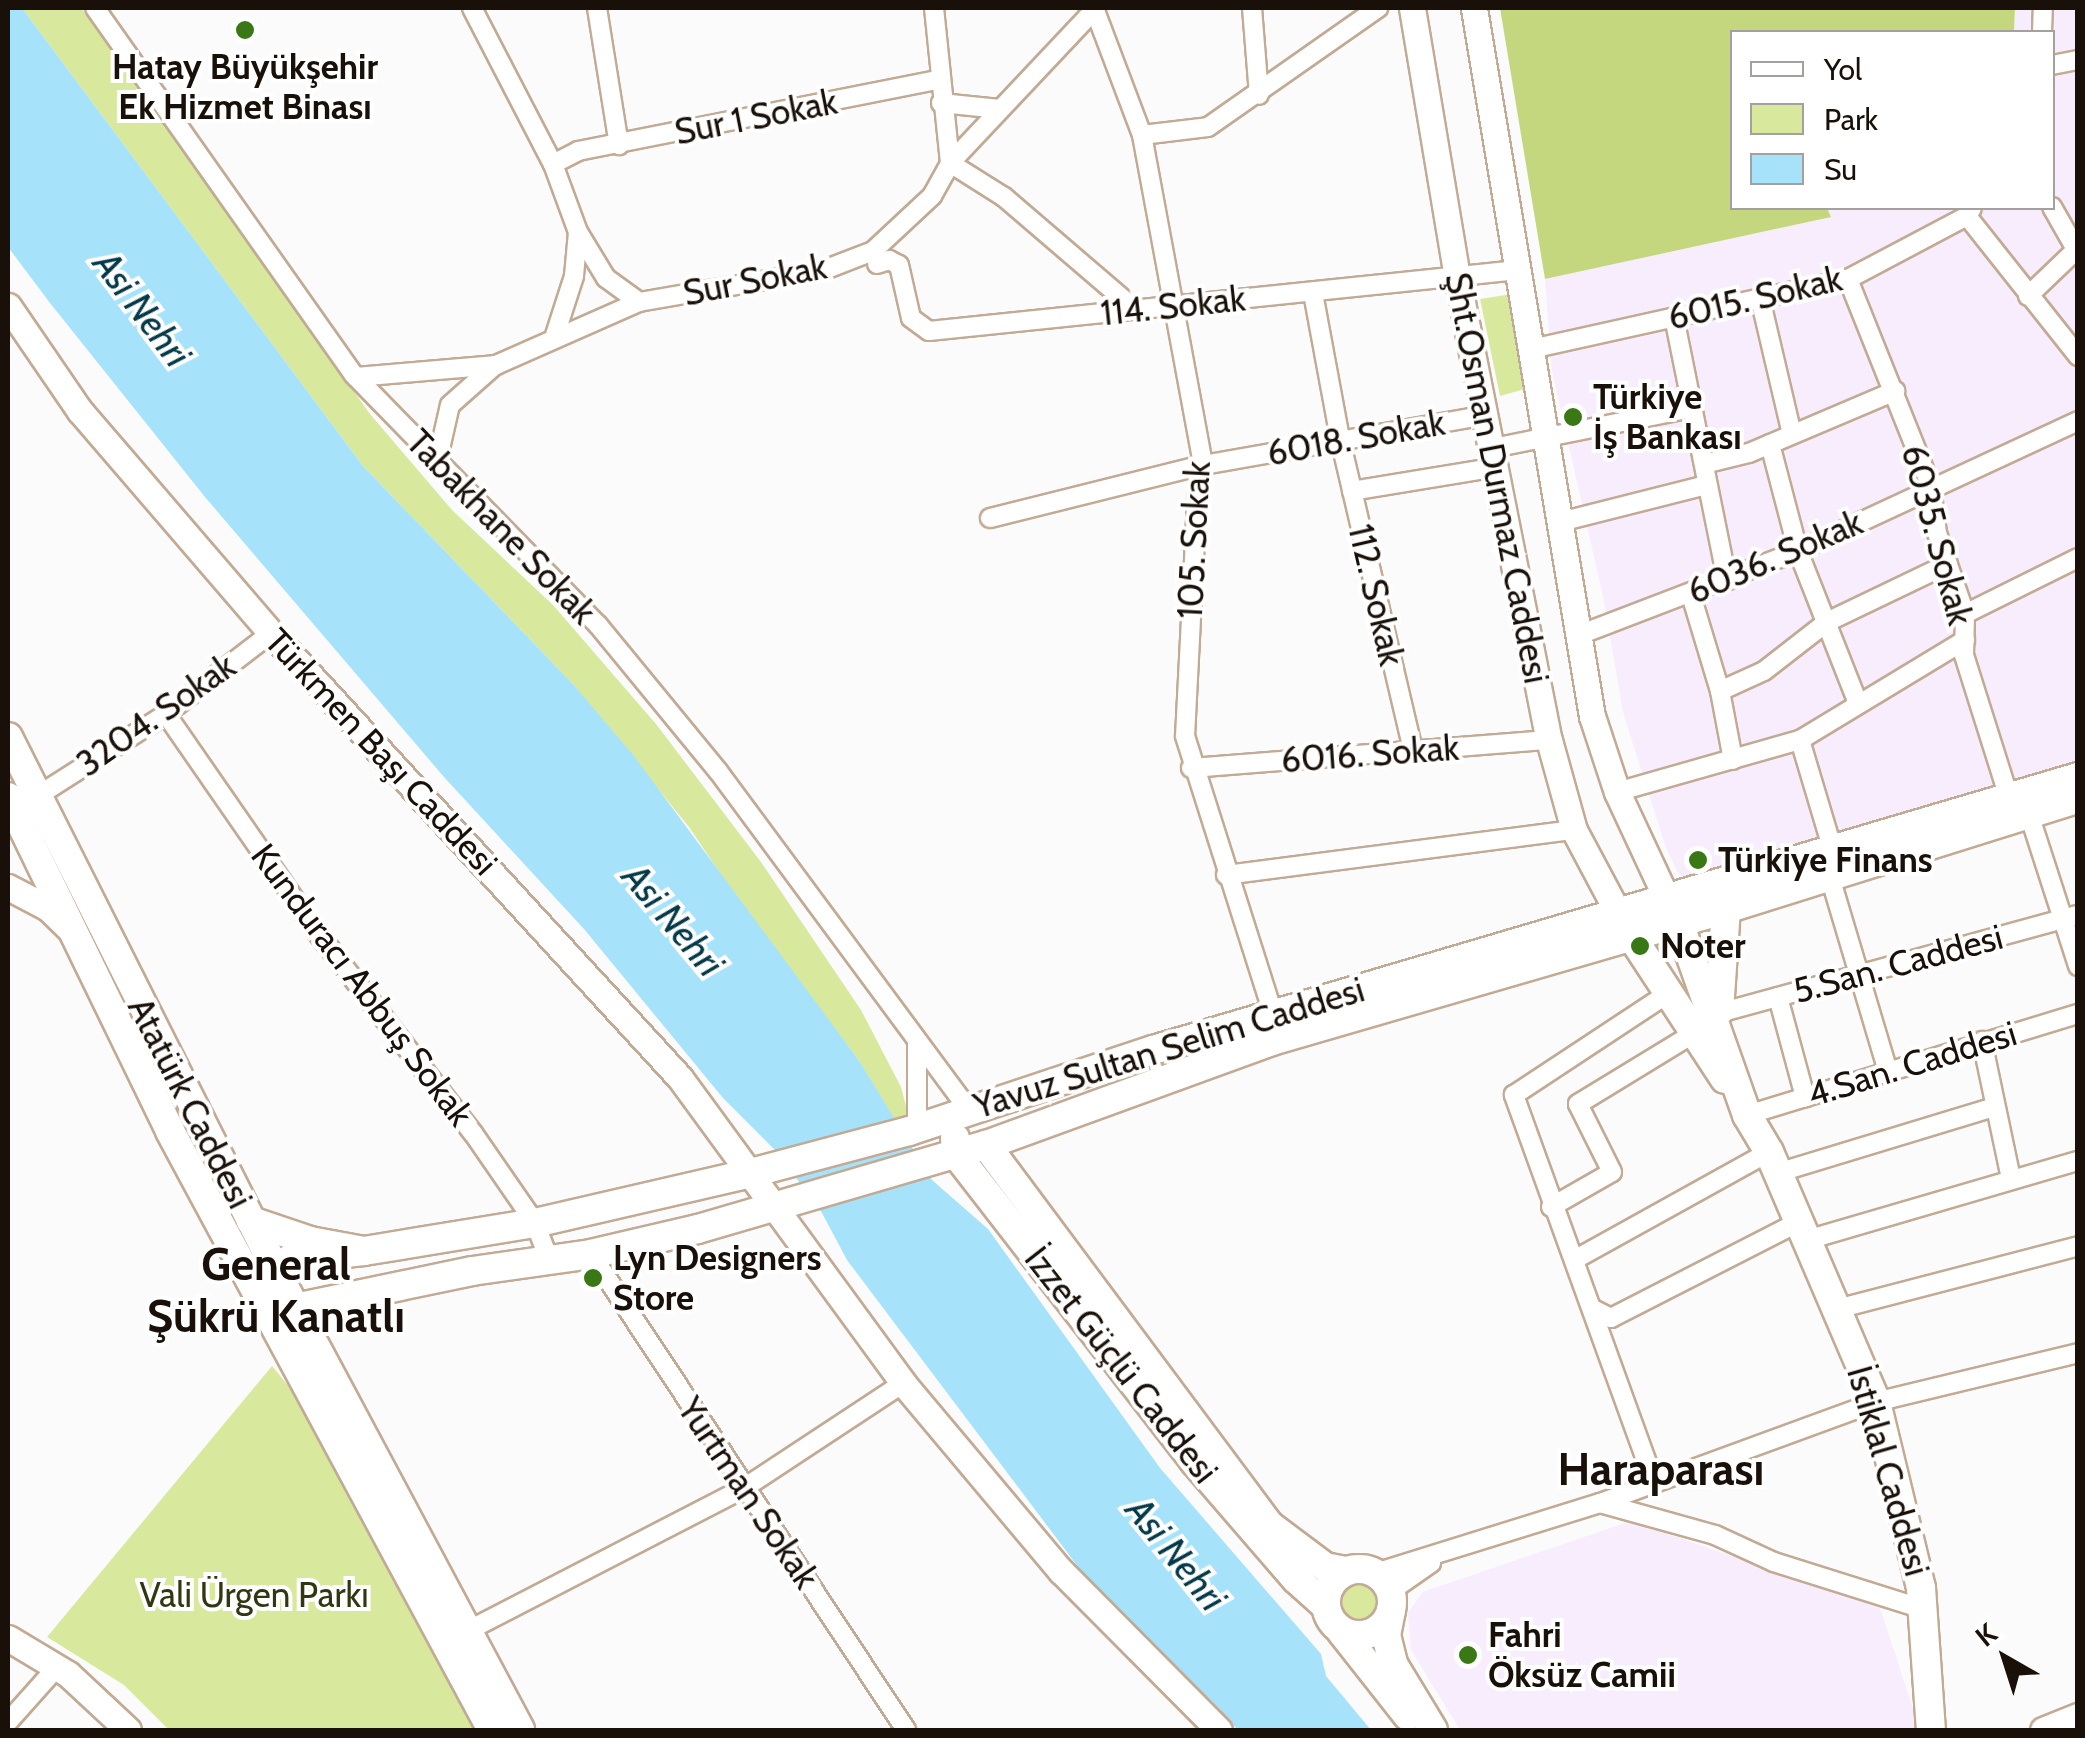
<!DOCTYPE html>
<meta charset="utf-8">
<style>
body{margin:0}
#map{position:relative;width:2085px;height:1738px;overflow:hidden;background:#fbfbfb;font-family:Cabin,sans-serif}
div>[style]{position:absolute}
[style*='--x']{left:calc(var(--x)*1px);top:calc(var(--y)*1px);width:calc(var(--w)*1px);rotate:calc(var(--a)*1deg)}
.commercial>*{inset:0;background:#f7edfd}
.green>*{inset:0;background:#d8e99d}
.round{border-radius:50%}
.forest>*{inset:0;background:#c5d77e}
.water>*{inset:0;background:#a6e3fb}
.roads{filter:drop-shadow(2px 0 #c2aa94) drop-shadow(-2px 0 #c2aa94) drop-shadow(0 2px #c2aa94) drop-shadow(0 -2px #c2aa94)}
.street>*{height:18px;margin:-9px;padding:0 9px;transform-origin:9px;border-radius:9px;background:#fff}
.secondary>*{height:25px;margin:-12.5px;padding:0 12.5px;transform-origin:12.5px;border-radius:12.5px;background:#fff}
.primary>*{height:28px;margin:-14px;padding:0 14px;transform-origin:14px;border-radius:14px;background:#fff}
.primary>.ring{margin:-14px;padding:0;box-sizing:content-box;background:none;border:28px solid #fff;border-radius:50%}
.dots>*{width:28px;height:28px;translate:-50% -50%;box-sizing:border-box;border:5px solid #fff;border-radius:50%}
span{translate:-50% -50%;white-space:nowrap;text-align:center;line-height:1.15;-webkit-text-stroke:8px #fff;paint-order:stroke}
.poi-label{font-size:35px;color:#191109;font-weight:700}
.left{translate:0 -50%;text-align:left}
.street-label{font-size:35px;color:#191109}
.park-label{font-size:35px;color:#303711}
.water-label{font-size:38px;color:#033949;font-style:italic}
.district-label{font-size:45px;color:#191109;font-weight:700}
.frame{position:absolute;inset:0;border:10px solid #191109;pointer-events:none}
.legend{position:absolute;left:1730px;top:30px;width:325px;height:180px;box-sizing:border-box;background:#fff;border:2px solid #a3a09d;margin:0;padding:12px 18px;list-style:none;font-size:30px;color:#191109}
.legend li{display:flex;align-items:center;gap:20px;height:50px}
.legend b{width:50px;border:2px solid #a3a09d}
.north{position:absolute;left:1955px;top:1608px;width:100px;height:100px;-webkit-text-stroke:8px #fff;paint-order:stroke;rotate:321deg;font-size:28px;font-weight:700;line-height:40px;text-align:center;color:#191109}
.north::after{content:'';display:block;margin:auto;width:35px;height:45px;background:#191109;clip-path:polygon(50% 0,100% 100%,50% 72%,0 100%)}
</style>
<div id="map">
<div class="commercial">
<i style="clip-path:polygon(2015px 8px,2077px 8px,2077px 774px,1690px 884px,1678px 873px,1666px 848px,1623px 712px,1604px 601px,1552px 371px,1545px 279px,1830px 217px,1827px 208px,2052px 208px,2052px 32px,2014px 32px)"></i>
<i style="clip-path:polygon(1631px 1521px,1880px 1608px,1920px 1730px,1460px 1730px,1411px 1650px,1408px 1613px,1423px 1592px)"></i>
</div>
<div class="green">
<i style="clip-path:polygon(22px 8px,81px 8px,370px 414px,452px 510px,553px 605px,656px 724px,761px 862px,861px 1010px,901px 1087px,909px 1118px,896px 1122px,860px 1062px,744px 909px,689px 827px,573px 684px,363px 466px)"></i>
<i style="clip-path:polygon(1512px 294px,1525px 389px,1500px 396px,1480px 299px)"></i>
<i style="clip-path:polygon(272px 1366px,300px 1400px,460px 1691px,474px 1730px,169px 1730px,124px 1685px,47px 1637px)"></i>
<i class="round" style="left:1338px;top:1583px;width:40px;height:40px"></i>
</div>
<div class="forest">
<i style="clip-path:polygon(1500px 8px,2015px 8px,2014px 32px,1732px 32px,1732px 208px,1827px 208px,1831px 217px,1545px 279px)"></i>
</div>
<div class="water">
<i style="clip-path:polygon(8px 8px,22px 8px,363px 466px,573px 684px,634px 756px,860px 1062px,932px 1180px,988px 1229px,1160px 1468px,1321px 1654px,1326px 1676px,1371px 1730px,1238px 1730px,1082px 1572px,847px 1260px,822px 1213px,777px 1152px,723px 1098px,584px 929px,444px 777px,205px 497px,50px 303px,8px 247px)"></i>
</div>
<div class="roads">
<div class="street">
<i style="--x:95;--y:8;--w:448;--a:54.8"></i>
<i style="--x:353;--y:374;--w:351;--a:45.7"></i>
<i style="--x:598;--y:625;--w:189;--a:50.6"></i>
<i style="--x:718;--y:771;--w:422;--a:53.5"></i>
<i style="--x:472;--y:8;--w:176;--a:62.6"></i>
<i style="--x:553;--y:164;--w:72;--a:69.8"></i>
<i style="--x:578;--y:232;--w:54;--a:58.7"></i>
<i style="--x:606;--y:278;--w:41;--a:36"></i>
<i style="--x:597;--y:8;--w:139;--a:80.9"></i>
<i style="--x:934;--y:8;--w:156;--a:84.1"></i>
<i style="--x:950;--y:163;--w:64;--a:32.2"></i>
<i style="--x:1004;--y:197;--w:174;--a:40.6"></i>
<i style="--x:1094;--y:8;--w:136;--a:69.3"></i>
<i style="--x:1142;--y:135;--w:336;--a:79.5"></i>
<i style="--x:1203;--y:465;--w:36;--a:100"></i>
<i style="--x:1197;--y:500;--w:236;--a:92.9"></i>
<i style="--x:1185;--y:736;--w:291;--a:72.4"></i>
<i style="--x:1252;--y:8;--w:87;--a:85.4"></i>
<i style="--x:2042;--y:32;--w:24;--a:-88"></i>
<i style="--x:2052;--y:65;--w:26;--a:-11"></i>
<i style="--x:941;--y:103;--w:59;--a:5.8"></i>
<i style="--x:1142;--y:135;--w:66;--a:-6.9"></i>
<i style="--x:1208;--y:127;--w:208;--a:-35"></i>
<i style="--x:553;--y:164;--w:28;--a:-27"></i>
<i style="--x:578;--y:151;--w:367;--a:-11.2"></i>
<i style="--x:2052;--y:207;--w:48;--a:60.3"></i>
<i style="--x:1967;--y:216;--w:179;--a:51.6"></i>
<i style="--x:877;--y:264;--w:13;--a:-18"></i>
<i style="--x:889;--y:260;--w:11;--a:27"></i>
<i style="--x:899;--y:265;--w:54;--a:77.2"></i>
<i style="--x:911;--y:318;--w:22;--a:36"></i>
<i style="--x:929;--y:331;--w:592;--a:-5.91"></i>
<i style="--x:1848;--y:279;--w:224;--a:68.2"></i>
<i style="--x:1931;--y:487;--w:46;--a:82.6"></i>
<i style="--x:1937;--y:533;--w:86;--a:70.9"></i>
<i style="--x:1965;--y:614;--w:41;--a:91.4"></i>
<i style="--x:1964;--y:655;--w:150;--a:72.5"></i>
<i style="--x:1313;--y:293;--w:148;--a:79.5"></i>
<i style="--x:1340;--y:439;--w:320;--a:76.8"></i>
<i style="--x:2028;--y:296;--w:69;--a:-43.8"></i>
<i style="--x:1760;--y:298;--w:140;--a:76.8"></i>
<i style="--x:1674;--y:317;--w:269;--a:78.6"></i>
<i style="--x:555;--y:335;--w:62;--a:-72.1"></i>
<i style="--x:574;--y:276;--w:44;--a:-84.8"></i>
<i style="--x:1531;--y:349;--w:325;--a:-12.5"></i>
<i style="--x:1848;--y:279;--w:135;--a:-27.9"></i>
<i style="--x:1967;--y:216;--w:9;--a:-58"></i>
<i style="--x:356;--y:377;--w:141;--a:-4.9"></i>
<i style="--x:496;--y:365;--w:156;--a:-23.8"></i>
<i style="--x:639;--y:302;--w:188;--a:-9.8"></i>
<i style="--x:824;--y:270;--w:53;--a:-21.2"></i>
<i style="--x:873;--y:251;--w:81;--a:-43"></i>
<i style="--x:932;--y:196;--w:38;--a:-61"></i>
<i style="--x:950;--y:163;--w:213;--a:-46.7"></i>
<i style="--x:1770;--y:444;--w:111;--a:75.3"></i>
<i style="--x:1798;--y:551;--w:163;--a:68.5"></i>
<i style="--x:1493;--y:448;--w:203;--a:-11.4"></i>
<i style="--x:437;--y:462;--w:58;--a:-77.2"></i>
<i style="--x:450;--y:405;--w:60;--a:-41.6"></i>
<i style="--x:1704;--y:464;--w:46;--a:-13.7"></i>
<i style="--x:1749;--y:453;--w:159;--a:-23"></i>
<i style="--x:1352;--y:491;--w:147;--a:-9.4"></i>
<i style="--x:990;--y:518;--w:219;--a:-14"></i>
<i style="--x:1203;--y:465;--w:289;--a:-10"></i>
<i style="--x:1560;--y:522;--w:151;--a:-14.2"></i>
<i style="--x:1691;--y:595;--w:100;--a:73.2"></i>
<i style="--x:1720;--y:691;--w:70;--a:79.3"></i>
<i style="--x:1965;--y:614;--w:126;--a:-26.4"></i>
<i style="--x:1579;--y:635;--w:235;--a:-21"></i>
<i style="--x:1798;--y:551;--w:309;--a:-24.9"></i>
<i style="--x:1720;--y:691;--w:48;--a:-24.4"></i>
<i style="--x:1764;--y:671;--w:80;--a:-37.9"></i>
<i style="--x:1827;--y:622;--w:134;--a:-25.6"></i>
<i style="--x:166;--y:714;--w:270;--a:55.3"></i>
<i style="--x:320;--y:936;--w:249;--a:52.2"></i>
<i style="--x:473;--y:1133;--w:109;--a:55.4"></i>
<i style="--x:535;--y:1223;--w:40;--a:69"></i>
<i style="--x:1800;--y:740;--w:116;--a:73.4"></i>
<i style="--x:1191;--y:768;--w:359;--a:-4.5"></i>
<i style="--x:1617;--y:792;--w:190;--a:-15.9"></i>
<i style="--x:1800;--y:740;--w:193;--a:-31.2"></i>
<i style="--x:39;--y:795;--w:151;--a:-32.5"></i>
<i style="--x:166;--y:714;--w:133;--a:-37.6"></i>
<i style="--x:2029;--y:814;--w:160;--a:72.1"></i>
<i style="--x:1226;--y:875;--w:351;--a:-7.4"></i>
<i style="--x:1830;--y:877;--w:202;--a:73.4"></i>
<i style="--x:1778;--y:997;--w:104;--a:74.9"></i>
<i style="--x:1719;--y:1013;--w:372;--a:-15.3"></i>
<i style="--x:1982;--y:1041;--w:141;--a:78.1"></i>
<i style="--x:1747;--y:1115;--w:346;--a:-17"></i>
<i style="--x:917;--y:1129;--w:88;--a:-90"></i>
<i style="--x:1777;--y:1173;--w:227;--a:-16.9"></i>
<i style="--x:1551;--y:1207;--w:70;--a:-29.8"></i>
<i style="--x:1612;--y:1172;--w:76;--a:-116.6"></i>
<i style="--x:1578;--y:1104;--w:138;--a:-31.4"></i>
<i style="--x:1807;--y:1240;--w:282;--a:-16.3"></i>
<i style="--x:591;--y:1254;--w:571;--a:56.5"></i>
<i style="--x:1574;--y:1260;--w:223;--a:-29"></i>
<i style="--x:1593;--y:1309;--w:20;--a:27"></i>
<i style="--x:1611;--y:1318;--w:211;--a:-27.1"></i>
<i style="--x:1837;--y:1309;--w:249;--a:-14.6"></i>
<i style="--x:1654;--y:1482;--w:412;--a:-109.9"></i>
<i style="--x:1514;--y:1095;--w:187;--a:-33.4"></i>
<i style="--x:1600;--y:1503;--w:119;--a:15.5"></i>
<i style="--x:1715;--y:1535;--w:65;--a:24.6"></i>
<i style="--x:1774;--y:1562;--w:156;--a:17.5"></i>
<i style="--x:1375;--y:1573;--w:236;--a:-17.3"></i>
<i style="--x:1600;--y:1503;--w:294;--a:-20.1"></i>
<i style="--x:1876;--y:1402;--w:208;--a:-13.6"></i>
<i style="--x:1391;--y:1591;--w:49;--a:-35"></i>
<i style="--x:469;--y:1630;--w:309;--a:-27.3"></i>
<i style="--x:744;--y:1488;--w:191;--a:-33.4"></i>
<i style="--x:8;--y:1722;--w:74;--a:-48.3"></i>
</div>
<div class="secondary">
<i style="--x:1412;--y:8;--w:273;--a:80.5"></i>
<i style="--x:1457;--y:277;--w:472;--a:78.8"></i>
<i style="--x:1549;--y:740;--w:93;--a:74.5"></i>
<i style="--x:1574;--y:830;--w:111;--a:62"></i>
<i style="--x:1474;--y:8;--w:718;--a:80.54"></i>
<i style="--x:1592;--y:716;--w:80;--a:71.8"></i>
<i style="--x:1617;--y:792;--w:135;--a:65"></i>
<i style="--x:8;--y:306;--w:127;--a:55.6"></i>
<i style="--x:80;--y:411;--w:293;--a:49.3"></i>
<i style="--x:271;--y:633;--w:604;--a:47.41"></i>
<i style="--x:680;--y:1078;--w:378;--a:53.8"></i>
<i style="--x:903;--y:1383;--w:246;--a:50"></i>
<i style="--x:1061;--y:1571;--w:224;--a:45.2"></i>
<i style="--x:8;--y:887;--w:45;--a:27.7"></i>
<i style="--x:48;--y:908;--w:29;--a:44"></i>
<i style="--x:8;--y:1638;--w:70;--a:31"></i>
<i style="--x:68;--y:1674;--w:82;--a:43"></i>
<i style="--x:2043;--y:1730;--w:38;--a:-22"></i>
</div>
<div class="primary">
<i style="--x:8;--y:737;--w:639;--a:63.31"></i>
<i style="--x:295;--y:1308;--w:478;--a:61.9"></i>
<i style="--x:8;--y:797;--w:371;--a:64.1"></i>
<i style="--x:170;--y:1131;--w:680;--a:61.74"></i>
<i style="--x:1679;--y:923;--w:204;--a:70.5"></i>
<i style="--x:1747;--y:1115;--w:43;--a:59.3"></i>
<i style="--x:1769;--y:1152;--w:272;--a:66.8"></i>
<i style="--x:1876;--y:1402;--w:191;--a:76.4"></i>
<i style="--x:1921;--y:1588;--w:142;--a:86"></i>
<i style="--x:1630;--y:934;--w:173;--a:56.8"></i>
<i style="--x:1719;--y:1011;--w:102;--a:-86.1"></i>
<i style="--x:955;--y:1138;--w:16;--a:86"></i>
<i style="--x:956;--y:1154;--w:388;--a:52.2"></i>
<i style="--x:1194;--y:1461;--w:156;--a:49.2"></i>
<i style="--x:1296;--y:1579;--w:39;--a:42"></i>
<i style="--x:986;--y:1145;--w:474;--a:53.3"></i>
<i style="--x:1269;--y:1525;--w:70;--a:36.9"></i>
<i style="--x:1325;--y:1567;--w:21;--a:11"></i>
<i style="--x:251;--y:1221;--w:62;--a:18.7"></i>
<i style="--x:310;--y:1241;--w:55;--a:10.5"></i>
<i style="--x:364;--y:1251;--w:173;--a:-9.3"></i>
<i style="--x:535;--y:1223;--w:222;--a:-13"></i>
<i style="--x:751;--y:1173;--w:163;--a:-14.9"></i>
<i style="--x:909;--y:1131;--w:257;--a:-18.4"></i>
<i style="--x:1153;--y:1050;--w:964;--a:-16.44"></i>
<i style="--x:364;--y:1251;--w:74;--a:173.8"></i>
<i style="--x:290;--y:1259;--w:18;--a:142"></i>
<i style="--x:276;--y:1270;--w:33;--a:117"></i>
<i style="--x:261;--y:1299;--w:35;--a:15"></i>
<i style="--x:295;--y:1308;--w:181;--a:-11.8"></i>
<i style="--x:472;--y:1271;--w:120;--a:-8.1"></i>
<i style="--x:591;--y:1254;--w:110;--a:-13.2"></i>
<i style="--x:698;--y:1229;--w:300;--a:-16.3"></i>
<i style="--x:986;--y:1145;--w:304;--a:-20"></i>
<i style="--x:1272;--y:1041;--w:473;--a:-16.2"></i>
<i style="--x:1726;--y:909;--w:369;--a:-17.4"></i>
<i class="ring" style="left:1326px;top:1569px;width:38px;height:38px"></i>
<i style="--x:1391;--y:1610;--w:25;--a:101"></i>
<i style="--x:1386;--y:1635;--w:30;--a:76"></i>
<i style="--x:1393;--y:1664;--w:77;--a:58.8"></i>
<i style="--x:1341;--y:1631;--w:108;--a:51.8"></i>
</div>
</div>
<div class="dots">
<i style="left:245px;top:30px;background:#397814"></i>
<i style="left:1573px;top:417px;background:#397814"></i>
<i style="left:1698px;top:860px;background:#397814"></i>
<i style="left:1640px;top:946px;background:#397814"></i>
<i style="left:593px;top:1278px;background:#397814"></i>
<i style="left:1468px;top:1655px;background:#397814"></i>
</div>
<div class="poi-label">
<span style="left:245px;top:87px">Hatay Büyükşehir<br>Ek Hizmet Binası</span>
<span class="left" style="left:1593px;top:417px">Türkiye<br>İş Bankası</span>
<span class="left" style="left:1718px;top:860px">Türkiye Finans</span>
<span class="left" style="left:1660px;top:946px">Noter</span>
<span class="left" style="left:613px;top:1278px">Lyn Designers<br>Store</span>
<span class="left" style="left:1488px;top:1655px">Fahri<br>Öksüz Camii</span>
</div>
<div class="street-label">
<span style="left:756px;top:117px;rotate:-11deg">Sur 1 Sokak</span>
<span style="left:755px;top:280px;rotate:-11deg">Sur Sokak</span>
<span style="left:1755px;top:298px;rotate:-13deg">6015. Sokak</span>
<span style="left:1173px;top:306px;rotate:-6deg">114. Sokak</span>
<span style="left:1356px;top:438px;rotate:-10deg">6018. Sokak</span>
<span style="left:1497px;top:478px;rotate:79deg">Şht.Osman Durmaz Caddesi</span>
<span style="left:501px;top:527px;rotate:46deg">Tabakhane Sokak</span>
<span style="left:1937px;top:535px;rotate:75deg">6035. Sokak</span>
<span style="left:1194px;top:540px;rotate:-87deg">105. Sokak</span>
<span style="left:1775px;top:557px;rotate:-23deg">6036. Sokak</span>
<span style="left:1376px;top:595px;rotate:77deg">112. Sokak</span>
<span style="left:156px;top:715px;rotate:-35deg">3204. Sokak</span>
<span style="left:381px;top:752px;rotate:47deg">Türkmen Başı Caddesi</span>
<span style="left:1370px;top:754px;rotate:-4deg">6016. Sokak</span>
<span style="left:1898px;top:964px;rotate:-15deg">5.San. Caddesi</span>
<span style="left:362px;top:985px;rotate:53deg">Kunduracı Abbuş Sokak</span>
<span style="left:1169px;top:1048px;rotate:-17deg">Yavuz Sultan Selim Caddesi</span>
<span style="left:1912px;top:1064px;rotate:-17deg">4.San. Caddesi</span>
<span style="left:190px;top:1103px;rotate:63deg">Atatürk Caddesi</span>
<span style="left:1121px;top:1365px;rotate:52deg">İzzet Güçlü Caddesi</span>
<span style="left:1888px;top:1471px;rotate:74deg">İstiklal Caddesi</span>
<span style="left:748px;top:1493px;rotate:56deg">Yurtman Sokak</span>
</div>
<div class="park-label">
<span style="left:254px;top:1595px">Vali Ürgen Parkı</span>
</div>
<div class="water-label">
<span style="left:142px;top:309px;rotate:53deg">Asi Nehri</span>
<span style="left:673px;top:920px;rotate:50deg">Asi Nehri</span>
<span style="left:1176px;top:1554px;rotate:51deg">Asi Nehri</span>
</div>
<div class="district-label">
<span style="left:276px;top:1291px">General<br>Şükrü Kanatlı</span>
<span style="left:1661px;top:1470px">Haraparası</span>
</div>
<div class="frame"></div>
<ul class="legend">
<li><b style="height:12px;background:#fff"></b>Yol</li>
<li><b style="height:28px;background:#d8e99d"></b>Park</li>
<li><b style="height:28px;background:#a6e3fb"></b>Su</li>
</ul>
<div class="north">K</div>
</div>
